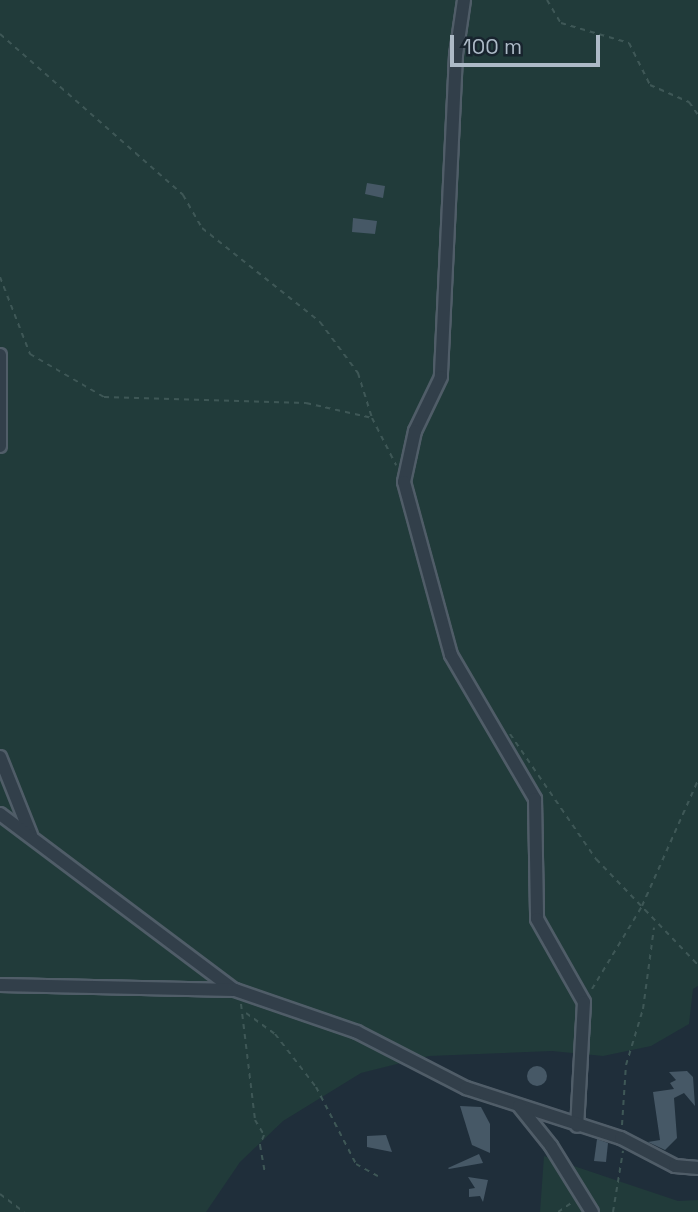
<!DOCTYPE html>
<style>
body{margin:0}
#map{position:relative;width:698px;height:1212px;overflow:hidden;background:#1f2e3a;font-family:"Space Grotesk",sans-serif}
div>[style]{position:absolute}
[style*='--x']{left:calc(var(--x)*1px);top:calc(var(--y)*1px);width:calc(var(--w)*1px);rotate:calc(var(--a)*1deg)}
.green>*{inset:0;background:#213b3a}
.building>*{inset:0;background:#465866}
.round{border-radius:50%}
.path>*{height:2px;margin-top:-1px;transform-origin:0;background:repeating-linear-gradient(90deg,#3e5756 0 5px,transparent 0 10px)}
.roads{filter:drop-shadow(2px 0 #505d68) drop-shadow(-2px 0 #505d68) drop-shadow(0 2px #505d68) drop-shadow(0 -2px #505d68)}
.street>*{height:12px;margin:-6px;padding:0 6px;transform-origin:6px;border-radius:6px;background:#323f4a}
span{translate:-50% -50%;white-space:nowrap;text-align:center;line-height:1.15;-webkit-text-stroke:7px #18242e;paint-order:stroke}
.scale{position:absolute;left:450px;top:35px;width:150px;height:32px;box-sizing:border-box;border:4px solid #adbac7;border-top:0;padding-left:9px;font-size:21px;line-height:24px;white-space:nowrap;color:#adbac7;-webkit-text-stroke:5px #18242e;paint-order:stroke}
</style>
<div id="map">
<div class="green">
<i style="clip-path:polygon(0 0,698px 0,698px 986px,693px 989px,689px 1024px,651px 1046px,603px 1056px,552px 1051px,429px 1056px,361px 1073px,283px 1121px,240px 1162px,206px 1212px,0 1212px)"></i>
<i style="clip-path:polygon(544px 1156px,678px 1201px,698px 1200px,698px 1212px,540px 1212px)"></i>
</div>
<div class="building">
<i style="clip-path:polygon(367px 183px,385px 186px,383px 198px,365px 194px)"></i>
<i style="clip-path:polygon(353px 218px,377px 221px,375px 234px,352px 232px)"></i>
<i class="round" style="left:527px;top:1066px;width:20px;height:20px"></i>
<i style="clip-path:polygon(687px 1071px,693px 1077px,695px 1106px,684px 1093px,674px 1098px,677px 1138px,665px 1150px,648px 1142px,660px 1140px,653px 1092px,674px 1089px,670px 1083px,676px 1080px,669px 1072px)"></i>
<i style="clip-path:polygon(460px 1106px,481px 1107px,490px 1124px,490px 1153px,472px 1145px)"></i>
<i style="clip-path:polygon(386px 1135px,392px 1152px,367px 1147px,367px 1136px)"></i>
<i style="clip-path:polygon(597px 1139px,608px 1143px,606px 1162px,594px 1161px)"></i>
<i style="clip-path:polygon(479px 1154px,483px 1163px,449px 1169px,448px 1168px)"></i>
<i style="clip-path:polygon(468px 1177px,488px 1180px,483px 1202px,480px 1196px,469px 1197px,469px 1189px,475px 1188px)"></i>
</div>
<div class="path">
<i style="--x:547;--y:0;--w:27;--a:59"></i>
<i style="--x:561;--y:23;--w:71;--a:16.4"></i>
<i style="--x:629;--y:43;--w:47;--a:63.4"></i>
<i style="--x:650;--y:85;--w:43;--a:23.6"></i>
<i style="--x:689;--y:102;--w:16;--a:55"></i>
<i style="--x:0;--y:34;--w:244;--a:41.3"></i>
<i style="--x:183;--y:195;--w:38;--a:60"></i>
<i style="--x:202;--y:228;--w:151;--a:38.5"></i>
<i style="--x:320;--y:322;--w:64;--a:53.3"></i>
<i style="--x:358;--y:373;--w:47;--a:72.7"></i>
<i style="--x:0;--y:277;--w:83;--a:68.7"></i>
<i style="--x:30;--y:354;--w:86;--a:30.2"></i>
<i style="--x:104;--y:397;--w:202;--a:1.7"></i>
<i style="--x:306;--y:403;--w:68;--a:12.8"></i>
<i style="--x:372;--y:418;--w:53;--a:62.9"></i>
<i style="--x:510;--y:734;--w:152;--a:55.5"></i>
<i style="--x:596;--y:859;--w:147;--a:46.1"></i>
<i style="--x:592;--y:989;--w:97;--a:-58.9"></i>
<i style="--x:642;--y:906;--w:138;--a:-66"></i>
<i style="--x:241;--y:1004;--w:117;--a:83.1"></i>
<i style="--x:255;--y:1120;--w:17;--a:59"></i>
<i style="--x:264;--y:1135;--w:11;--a:112"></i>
<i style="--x:260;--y:1145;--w:27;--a:80"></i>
<i style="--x:246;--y:1013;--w:36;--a:36"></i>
<i style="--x:275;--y:1034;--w:67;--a:52.3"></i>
<i style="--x:316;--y:1087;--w:87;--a:62.5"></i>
<i style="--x:356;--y:1164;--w:25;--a:29"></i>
<i style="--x:622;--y:1125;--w:60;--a:-86.2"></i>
<i style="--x:626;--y:1065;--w:59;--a:-73.1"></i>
<i style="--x:643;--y:1009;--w:82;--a:-82.3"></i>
<i style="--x:0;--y:1194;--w:30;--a:37"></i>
<i style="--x:558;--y:1212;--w:18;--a:-34"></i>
<i style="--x:613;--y:1212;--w:62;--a:-80.7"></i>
</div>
<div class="roads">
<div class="street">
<i style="--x:464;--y:0;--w:56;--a:98.3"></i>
<i style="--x:456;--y:55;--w:322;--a:92.7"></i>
<i style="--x:441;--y:377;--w:60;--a:115.7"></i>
<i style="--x:415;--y:431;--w:52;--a:102.2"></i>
<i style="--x:404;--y:482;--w:179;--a:74.8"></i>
<i style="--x:451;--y:655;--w:167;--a:59.7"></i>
<i style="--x:535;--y:799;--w:120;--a:89"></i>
<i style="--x:537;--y:919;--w:95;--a:60.5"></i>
<i style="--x:584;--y:1002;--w:124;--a:93.2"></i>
<i style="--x:0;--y:355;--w:91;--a:90"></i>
<i style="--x:0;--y:757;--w:84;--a:68.3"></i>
<i style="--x:0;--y:814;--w:293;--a:36.9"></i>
<i style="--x:0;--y:985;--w:235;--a:1.2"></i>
<i style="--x:235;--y:990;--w:129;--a:19"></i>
<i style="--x:357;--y:1032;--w:123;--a:27.2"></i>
<i style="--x:466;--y:1088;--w:163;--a:17.9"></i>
<i style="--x:621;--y:1138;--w:61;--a:27.4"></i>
<i style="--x:675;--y:1166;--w:23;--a:5"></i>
<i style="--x:519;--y:1106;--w:51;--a:51.3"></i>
<i style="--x:551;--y:1146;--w:78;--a:58.2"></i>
</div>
</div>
<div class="scale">100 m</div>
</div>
